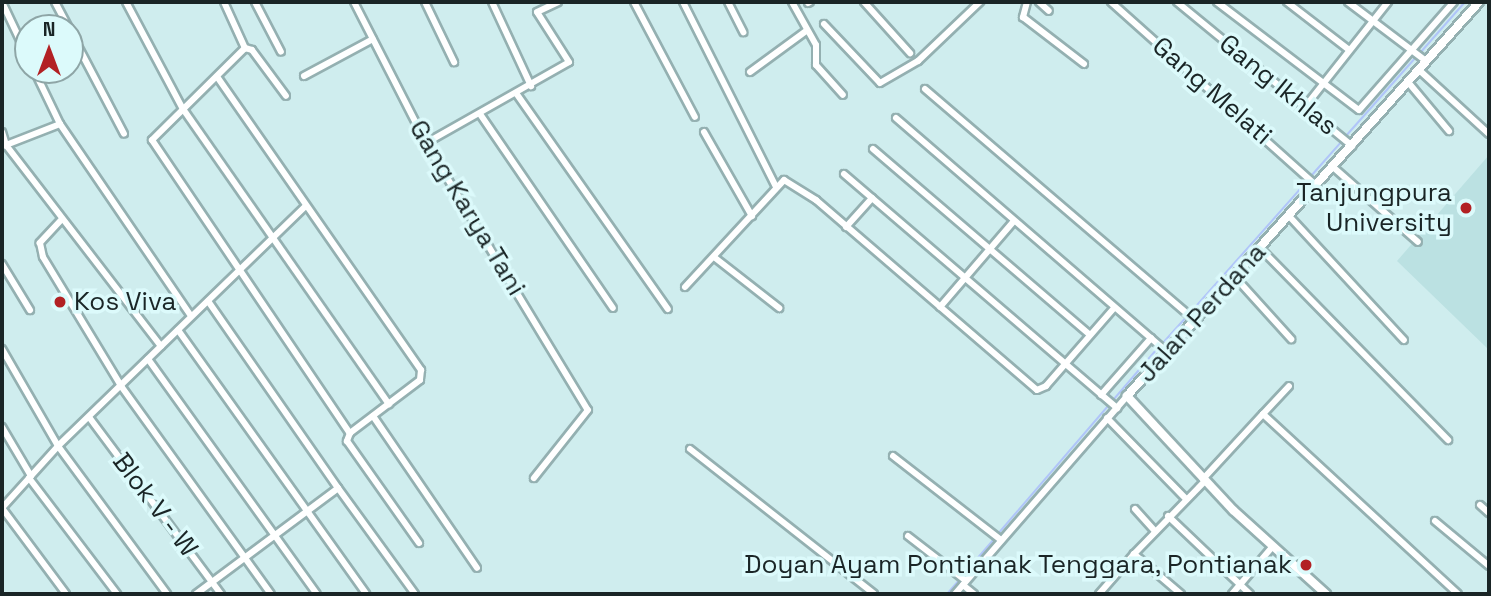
<!DOCTYPE html>
<style>
body{margin:0}
#map{position:relative;width:1491px;height:596px;overflow:hidden;background:#cfedee;font-family:"Space Grotesk",sans-serif}
div>[style]{position:absolute}
[style*='--x']{left:calc(var(--x)*1px);top:calc(var(--y)*1px);width:calc(var(--w)*1px);rotate:calc(var(--a)*1deg)}
.built>*{inset:0;background:#bbe1e2}
.stream>*{height:2px;margin:-1px;padding:0 1px;transform-origin:1px;border-radius:1px;background:#b0c5f9}
.roads{filter:drop-shadow(2px 0 #94b0b1) drop-shadow(-2px 0 #94b0b1) drop-shadow(0 2px #94b0b1) drop-shadow(0 -2px #94b0b1)}
.minor>*{height:6px;margin:-3px;padding:0 3px;transform-origin:3px;border-radius:3px;background:#fff}
.tertiary>*{height:8px;margin:-4px;padding:0 4px;transform-origin:4px;border-radius:4px;background:#fff}
.dots>*{width:19px;height:19px;translate:-50% -50%;box-sizing:border-box;border:4px solid #dcfafb;border-radius:50%}
span{translate:-50% -50%;white-space:nowrap;text-align:center;line-height:1.15;-webkit-text-stroke:7px #dcfafb;paint-order:stroke}
.street-label{font-size:26px;color:#1a2526}
.poi-label{font-size:26px;color:#1a2526}
.right{translate:-100% -50%;text-align:right}
.left{translate:0 -50%;text-align:left}
.frame{position:absolute;inset:0;border:4px solid #1a2526;pointer-events:none}
.north{position:absolute;left:14px;top:14px;width:70px;height:70px;box-sizing:border-box;background:#dcfafb;border:2px solid #8ea5a6;border-radius:50%;rotate:0deg;font-size:19px;font-weight:700;line-height:28px;text-align:center;color:#1a2526}
.north::after{content:'';display:block;margin:auto;width:24px;height:32px;background:#b22124;clip-path:polygon(50% 0,100% 100%,50% 72%,0 100%)}
</style>
<div id="map">
<div class="built">
<i style="clip-path:polygon(1489px 155px,1489px 350px,1397px 261px)"></i>
</div>
<div class="stream">
<i style="--x:1420;--y:53;--w:68;--a:-48.6"></i>
<i style="--x:1345;--y:137;--w:107;--a:-48.4"></i>
<i style="--x:1311;--y:176;--w:47;--a:-48.5"></i>
<i style="--x:1190;--y:313;--w:176;--a:-48.4"></i>
<i style="--x:1162;--y:344;--w:36;--a:-48"></i>
<i style="--x:997;--y:535;--w:247;--a:-49.3"></i>
<i style="--x:963;--y:575;--w:48;--a:-49.3"></i>
<i style="--x:947;--y:594;--w:20;--a:-49"></i>
</div>
<div class="roads">
<div class="minor">
<i style="--x:2;--y:2;--w:61;--a:64.7"></i>
<i style="--x:55;--y:2;--w:30;--a:62"></i>
<i style="--x:126;--y:2;--w:121;--a:62"></i>
<i style="--x:183;--y:109;--w:360;--a:55.1"></i>
<i style="--x:224;--y:2;--w:51;--a:65.5"></i>
<i style="--x:255;--y:2;--w:56;--a:62.5"></i>
<i style="--x:354;--y:2;--w:158;--a:62.9"></i>
<i style="--x:426;--y:143;--w:312;--a:58.8"></i>
<i style="--x:588;--y:410;--w:87;--a:128.5"></i>
<i style="--x:425;--y:2;--w:67;--a:64.2"></i>
<i style="--x:492;--y:2;--w:93;--a:65.1"></i>
<i style="--x:634;--y:2;--w:130;--a:62.1"></i>
<i style="--x:683;--y:2;--w:207;--a:63.3"></i>
<i style="--x:728;--y:2;--w:34;--a:63"></i>
<i style="--x:792;--y:2;--w:49;--a:60.8"></i>
<i style="--x:816;--y:45;--w:20;--a:90"></i>
<i style="--x:816;--y:65;--w:40;--a:48"></i>
<i style="--x:864;--y:2;--w:69;--a:48"></i>
<i style="--x:1027;--y:2;--w:16;--a:105"></i>
<i style="--x:1023;--y:17;--w:77;--a:37.6"></i>
<i style="--x:1039;--y:2;--w:13;--a:42"></i>
<i style="--x:1111;--y:2;--w:276;--a:41.8"></i>
<i style="--x:1177;--y:2;--w:227;--a:39.4"></i>
<i style="--x:1217;--y:2;--w:178;--a:37.3"></i>
<i style="--x:1359;--y:110;--w:144;--a:-48.7"></i>
<i style="--x:1287;--y:2;--w:78;--a:37.7"></i>
<i style="--x:1348;--y:2;--w:98;--a:37.1"></i>
<i style="--x:808;--y:3;--w:2;--a:-27"></i>
<i style="--x:824;--y:24;--w:81;--a:46.5"></i>
<i style="--x:880;--y:83;--w:44;--a:-30.1"></i>
<i style="--x:918;--y:61;--w:86;--a:-43.6"></i>
<i style="--x:70;--y:31;--w:116;--a:62.3"></i>
<i style="--x:245;--y:48;--w:131;--a:135.3"></i>
<i style="--x:152;--y:140;--w:354;--a:56"></i>
<i style="--x:350;--y:433;--w:9;--a:111"></i>
<i style="--x:347;--y:441;--w:125;--a:54.8"></i>
<i style="--x:245;--y:48;--w:7;--a:16"></i>
<i style="--x:252;--y:50;--w:57;--a:53.5"></i>
<i style="--x:1418;--y:69;--w:96;--a:42.5"></i>
<i style="--x:34;--y:70;--w:60;--a:64.3"></i>
<i style="--x:60;--y:124;--w:232;--a:55.7"></i>
<i style="--x:750;--y:72;--w:69;--a:-36.2"></i>
<i style="--x:304;--y:76;--w:78;--a:-28.2"></i>
<i style="--x:218;--y:78;--w:356;--a:55.2"></i>
<i style="--x:421;--y:370;--w:10;--a:96"></i>
<i style="--x:420;--y:380;--w:88;--a:142.9"></i>
<i style="--x:1408;--y:82;--w:64;--a:50.1"></i>
<i style="--x:925;--y:89;--w:357;--a:40.6"></i>
<i style="--x:516;--y:93;--w:264;--a:54.9"></i>
<i style="--x:1308;--y:103;--w:129;--a:-51.6"></i>
<i style="--x:480;--y:114;--w:235;--a:55.6"></i>
<i style="--x:896;--y:118;--w:358;--a:40.8"></i>
<i style="--x:2;--y:132;--w:14;--a:73"></i>
<i style="--x:6;--y:145;--w:58;--a:-21.3"></i>
<i style="--x:704;--y:132;--w:97;--a:60.3"></i>
<i style="--x:426;--y:143;--w:164;--a:-29.5"></i>
<i style="--x:569;--y:62;--w:59;--a:-122.6"></i>
<i style="--x:537;--y:12;--w:23;--a:-25"></i>
<i style="--x:2;--y:146;--w:4;--a:-14"></i>
<i style="--x:6;--y:145;--w:254;--a:52.4"></i>
<i style="--x:873;--y:149;--w:284;--a:40.6"></i>
<i style="--x:1333;--y:167;--w:113;--a:41.4"></i>
<i style="--x:844;--y:174;--w:360;--a:40.6"></i>
<i style="--x:1289;--y:216;--w:169;--a:47.2"></i>
<i style="--x:62;--y:219;--w:33;--a:133"></i>
<i style="--x:40;--y:243;--w:14;--a:78"></i>
<i style="--x:43;--y:257;--w:151;--a:58.8"></i>
<i style="--x:121;--y:386;--w:256;--a:54.2"></i>
<i style="--x:846;--y:227;--w:39;--a:-48"></i>
<i style="--x:1260;--y:248;--w:269;--a:45.6"></i>
<i style="--x:714;--y:257;--w:83;--a:38.1"></i>
<i style="--x:2;--y:264;--w:54;--a:58.7"></i>
<i style="--x:1235;--y:277;--w:84;--a:47.9"></i>
<i style="--x:685;--y:287;--w:146;--a:-47.2"></i>
<i style="--x:784;--y:180;--w:38;--a:32"></i>
<i style="--x:816;--y:200;--w:291;--a:40.7"></i>
<i style="--x:1037;--y:390;--w:10;--a:-24"></i>
<i style="--x:1046;--y:386;--w:103;--a:-48.9"></i>
<i style="--x:208;--y:301;--w:228;--a:55.2"></i>
<i style="--x:940;--y:307;--w:113;--a:-49.3"></i>
<i style="--x:178;--y:330;--w:324;--a:54.5"></i>
<i style="--x:2;--y:349;--w:112;--a:60"></i>
<i style="--x:58;--y:446;--w:184;--a:53.6"></i>
<i style="--x:148;--y:359;--w:289;--a:54.3"></i>
<i style="--x:1101;--y:395;--w:76;--a:-48.7"></i>
<i style="--x:1263;--y:414;--w:38;--a:-47"></i>
<i style="--x:373;--y:416;--w:184;--a:55.6"></i>
<i style="--x:89;--y:417;--w:221;--a:53.3"></i>
<i style="--x:1107;--y:418;--w:112;--a:45.7"></i>
<i style="--x:2;--y:427;--w:57;--a:59.4"></i>
<i style="--x:690;--y:449;--w:234;--a:38.2"></i>
<i style="--x:893;--y:456;--w:137;--a:37.9"></i>
<i style="--x:29;--y:478;--w:146;--a:52.8"></i>
<i style="--x:1203;--y:479;--w:88;--a:-47.3"></i>
<i style="--x:1263;--y:414;--w:265;--a:42.7"></i>
<i style="--x:1480;--y:505;--w:12;--a:42"></i>
<i style="--x:2;--y:508;--w:84;--a:-47.9"></i>
<i style="--x:58;--y:446;--w:345;--a:-44.1"></i>
<i style="--x:2;--y:508;--w:107;--a:53.3"></i>
<i style="--x:1135;--y:509;--w:30;--a:48"></i>
<i style="--x:1168;--y:516;--w:113;--a:43.6"></i>
<i style="--x:1435;--y:521;--w:70;--a:39.8"></i>
<i style="--x:908;--y:536;--w:73;--a:37.8"></i>
<i style="--x:963;--y:585;--w:14;--a:39"></i>
<i style="--x:196;--y:594;--w:177;--a:-36.7"></i>
<i style="--x:338;--y:488;--w:131;--a:54"></i>
<i style="--x:955;--y:594;--w:262;--a:-49"></i>
<i style="--x:1099;--y:594;--w:53;--a:-48.8"></i>
<i style="--x:1181;--y:594;--w:62;--a:-139.6"></i>
<i style="--x:1134;--y:554;--w:102;--a:-45.8"></i>
<i style="--x:1232;--y:594;--w:63;--a:-49.5"></i>
</div>
<div class="tertiary">
<i style="--x:1326;--y:594;--w:125;--a:-137.9"></i>
<i style="--x:1233;--y:510;--w:156;--a:-132.9"></i>
<i style="--x:1127;--y:396;--w:528;--a:-48.22"></i>
</div>
</div>
<div class="dots">
<i style="left:1466px;top:208px;background:#b22124"></i>
<i style="left:60px;top:302px;background:#b22124"></i>
<i style="left:1306px;top:565px;background:#b22124"></i>
</div>
<div class="street-label">
<span style="left:1278px;top:85px;rotate:39deg">Gang Ikhlas</span>
<span style="left:1212px;top:91px;rotate:41deg">Gang Melati</span>
<span style="left:467px;top:208px;rotate:59deg">Gang Karya Tani</span>
<span style="left:1202px;top:313px;rotate:-48deg">Jalan Perdana</span>
<span style="left:155px;top:505px;rotate:53deg">Blok V - W</span>
</div>
<div class="poi-label">
<span class="right" style="left:1452px;top:208px">Tanjungpura<br>University</span>
<span class="left" style="left:74px;top:302px">Kos Viva</span>
<span class="right" style="left:1292px;top:565px">Doyan Ayam Pontianak Tenggara, Pontianak</span>
</div>
<div class="frame"></div>
<div class="north">N</div>
</div>
